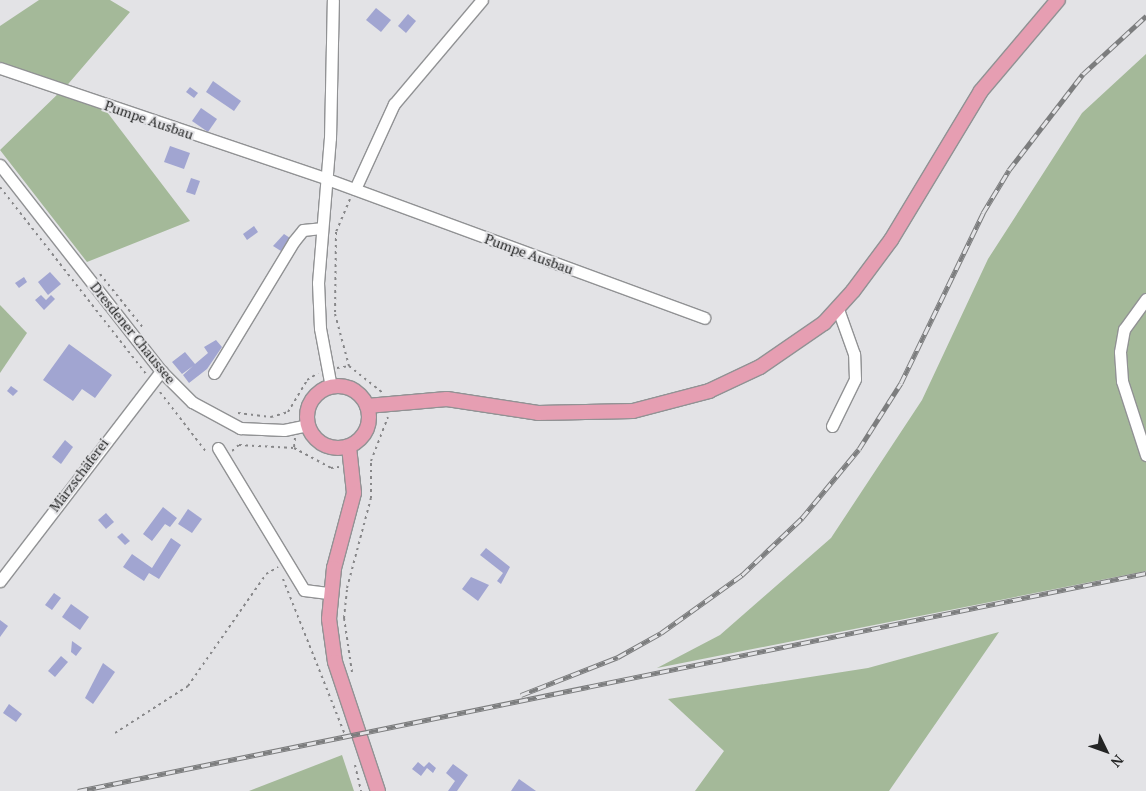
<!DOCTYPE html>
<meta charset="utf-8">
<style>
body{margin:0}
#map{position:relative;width:1146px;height:791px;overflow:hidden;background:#e3e3e6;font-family:"PT Serif",serif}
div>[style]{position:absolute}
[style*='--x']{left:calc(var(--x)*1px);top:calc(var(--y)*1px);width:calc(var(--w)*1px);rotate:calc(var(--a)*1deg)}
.green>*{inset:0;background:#a4b999}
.building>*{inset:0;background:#a1a5d1}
.path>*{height:2px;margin-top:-1px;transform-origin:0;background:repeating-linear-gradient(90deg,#878789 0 2.5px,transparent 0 6.5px)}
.roads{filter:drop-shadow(1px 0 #919294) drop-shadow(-1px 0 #919294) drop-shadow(0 1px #919294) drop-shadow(0 -1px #919294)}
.minor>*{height:11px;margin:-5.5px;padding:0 5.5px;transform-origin:5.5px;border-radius:5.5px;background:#fff}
.major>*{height:14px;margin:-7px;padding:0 7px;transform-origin:7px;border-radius:7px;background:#e69eb2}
.major>.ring{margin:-7px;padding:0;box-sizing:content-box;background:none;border:14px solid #e69eb2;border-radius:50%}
.rail>*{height:5px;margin-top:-2.5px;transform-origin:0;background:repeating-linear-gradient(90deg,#e3e3e6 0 9px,#7c7d7e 0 18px);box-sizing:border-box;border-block:1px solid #7c7d7e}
span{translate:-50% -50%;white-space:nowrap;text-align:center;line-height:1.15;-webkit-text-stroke:4px #e3e3e6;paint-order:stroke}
.street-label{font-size:14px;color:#242525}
.north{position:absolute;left:1081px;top:726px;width:50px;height:50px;-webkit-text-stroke:4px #e3e3e6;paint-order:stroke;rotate:132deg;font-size:14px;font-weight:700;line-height:20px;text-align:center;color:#242525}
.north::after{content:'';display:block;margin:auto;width:18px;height:22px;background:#242525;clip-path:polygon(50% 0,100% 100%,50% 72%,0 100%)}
</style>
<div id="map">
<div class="green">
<i style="clip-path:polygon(39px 0,110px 0,130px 12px,63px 90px,107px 112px,190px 221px,87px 262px,0 150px,62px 90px,0 68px,0 26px)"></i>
<i style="clip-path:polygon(1146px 54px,1146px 571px,657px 668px,720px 635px,831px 538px,922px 400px,988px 259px,1082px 113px)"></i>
<i style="clip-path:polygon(0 305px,27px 333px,0 373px)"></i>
<i style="clip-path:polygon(999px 632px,889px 791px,695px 791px,724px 751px,668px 699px,868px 668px)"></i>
<i style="clip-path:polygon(342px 755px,354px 791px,249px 791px)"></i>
</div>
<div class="building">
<i style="clip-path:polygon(376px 8px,391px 20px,381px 32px,366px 20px)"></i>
<i style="clip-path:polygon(408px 14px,416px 21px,406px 33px,398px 26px)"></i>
<i style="clip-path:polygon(213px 81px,241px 101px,234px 111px,206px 92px)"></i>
<i style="clip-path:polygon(190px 87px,198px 93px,194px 98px,186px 92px)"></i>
<i style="clip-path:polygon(201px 108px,217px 119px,208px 132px,192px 121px)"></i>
<i style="clip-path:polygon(170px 146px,190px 153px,184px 169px,164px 162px)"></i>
<i style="clip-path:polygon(191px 178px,200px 181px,195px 195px,186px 192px)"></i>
<i style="clip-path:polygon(254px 226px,258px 232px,247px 240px,243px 234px)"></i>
<i style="clip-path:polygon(284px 234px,290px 238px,281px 251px,273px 246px)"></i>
<i style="clip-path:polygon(50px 272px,61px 284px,48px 295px,38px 282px)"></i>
<i style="clip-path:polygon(24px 277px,27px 282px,19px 288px,15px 283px)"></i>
<i style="clip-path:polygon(41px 295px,46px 300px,51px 295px,55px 299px,44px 310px,35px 300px)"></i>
<i style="clip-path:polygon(216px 340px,222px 347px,207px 369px,189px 383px,183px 375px,193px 366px,182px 374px,172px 362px,185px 352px,195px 364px,208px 353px,204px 347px)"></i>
<i style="clip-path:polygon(69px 344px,112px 375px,95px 398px,82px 389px,73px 401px,43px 380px)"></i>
<i style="clip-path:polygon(11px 386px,18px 391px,13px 396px,7px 391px)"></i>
<i style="clip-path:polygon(65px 440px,73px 447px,61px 464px,52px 457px)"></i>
<i style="clip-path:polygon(163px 507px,177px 518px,170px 527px,165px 524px,152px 541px,143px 534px)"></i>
<i style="clip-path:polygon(188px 509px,202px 519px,192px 533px,178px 524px)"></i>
<i style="clip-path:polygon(106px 513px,114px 522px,106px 529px,98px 520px)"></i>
<i style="clip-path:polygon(122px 533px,130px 541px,125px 545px,117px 537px)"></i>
<i style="clip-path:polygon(171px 538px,181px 545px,159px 579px,149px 573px,144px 581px,123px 567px,132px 554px,152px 568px)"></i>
<i style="clip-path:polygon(486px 548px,510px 567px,501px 584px,497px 581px,503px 573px,480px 555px)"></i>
<i style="clip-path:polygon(471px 577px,489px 585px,478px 601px,462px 589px)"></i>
<i style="clip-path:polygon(54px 593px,61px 598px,52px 610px,45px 605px)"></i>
<i style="clip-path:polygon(71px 604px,89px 617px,80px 630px,62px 617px)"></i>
<i style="clip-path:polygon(0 620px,8px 626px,0 637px)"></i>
<i style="clip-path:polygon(72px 641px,82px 648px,76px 656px,71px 652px)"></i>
<i style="clip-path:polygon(61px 656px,68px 662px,55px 677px,48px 671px)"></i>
<i style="clip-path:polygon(103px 663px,115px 672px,93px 704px,85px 698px)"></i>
<i style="clip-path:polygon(9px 704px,22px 714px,16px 722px,3px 713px)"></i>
<i style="clip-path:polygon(418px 762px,424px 767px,429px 762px,436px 768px,433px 773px,427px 768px,421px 776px,412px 769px)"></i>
<i style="clip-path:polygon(453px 764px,468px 775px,457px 791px,448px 791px,455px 781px,446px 773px)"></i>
<i style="clip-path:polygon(519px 779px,536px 791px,511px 791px)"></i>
</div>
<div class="path">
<i style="--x:0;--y:187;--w:237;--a:52"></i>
<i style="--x:350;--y:199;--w:36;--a:113"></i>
<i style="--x:336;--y:232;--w:82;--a:90.7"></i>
<i style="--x:335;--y:314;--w:54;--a:74.9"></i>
<i style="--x:349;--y:366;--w:43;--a:38.5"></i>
<i style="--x:100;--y:274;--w:70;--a:51.3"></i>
<i style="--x:337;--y:368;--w:12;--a:-9"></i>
<i style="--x:160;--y:392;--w:77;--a:52.4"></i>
<i style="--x:238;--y:413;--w:33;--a:7"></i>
<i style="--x:271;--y:417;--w:18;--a:-16"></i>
<i style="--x:288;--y:412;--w:37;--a:-59"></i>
<i style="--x:307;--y:380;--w:13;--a:-32"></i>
<i style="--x:295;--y:438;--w:10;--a:96"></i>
<i style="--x:294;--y:448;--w:42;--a:28.4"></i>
<i style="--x:331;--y:468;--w:8;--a:-7"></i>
<i style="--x:232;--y:451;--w:9;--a:-41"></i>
<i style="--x:239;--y:445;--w:55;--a:3.1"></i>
<i style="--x:283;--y:579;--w:170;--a:68.3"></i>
<i style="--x:352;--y:672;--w:55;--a:-98.4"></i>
<i style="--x:344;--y:618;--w:30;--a:-84"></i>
<i style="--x:347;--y:588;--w:93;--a:-75.1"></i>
<i style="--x:371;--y:498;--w:37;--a:-90"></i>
<i style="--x:371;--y:461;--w:47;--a:-68.9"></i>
<i style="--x:115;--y:733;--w:87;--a:-32.8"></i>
<i style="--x:188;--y:686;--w:136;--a:-55.1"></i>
<i style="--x:266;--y:574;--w:14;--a:-30"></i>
<i style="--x:355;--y:765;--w:27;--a:77"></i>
</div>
<div class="roads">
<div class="minor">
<i style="--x:0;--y:68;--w:345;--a:18.7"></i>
<i style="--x:327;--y:179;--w:402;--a:20.2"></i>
<i style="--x:0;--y:165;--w:261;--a:52"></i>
<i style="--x:161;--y:371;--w:44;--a:45"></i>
<i style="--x:192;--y:402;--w:55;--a:28.4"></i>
<i style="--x:240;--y:428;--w:44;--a:2.6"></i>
<i style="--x:284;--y:430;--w:25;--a:-12"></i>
<i style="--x:355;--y:189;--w:94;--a:-65.4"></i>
<i style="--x:394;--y:104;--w:136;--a:-49.8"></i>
<i style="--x:1146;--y:299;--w:37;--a:126"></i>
<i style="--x:1124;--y:329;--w:23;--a:100"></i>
<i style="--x:1120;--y:352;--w:29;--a:86"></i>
<i style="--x:1122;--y:381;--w:78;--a:72"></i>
<i style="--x:214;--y:373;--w:154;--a:-58.8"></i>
<i style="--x:294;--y:241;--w:14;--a:-51"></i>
<i style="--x:303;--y:230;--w:18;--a:-6"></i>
<i style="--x:331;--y:387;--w:60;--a:-100.6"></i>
<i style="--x:320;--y:328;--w:45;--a:-92.5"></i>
<i style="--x:318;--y:283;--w:145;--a:-85.3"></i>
<i style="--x:330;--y:138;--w:138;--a:-88.8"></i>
<i style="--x:832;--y:426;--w:52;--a:-63.9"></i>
<i style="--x:855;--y:379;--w:25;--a:-92"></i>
<i style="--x:854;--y:354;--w:48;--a:-109.6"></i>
<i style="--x:218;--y:448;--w:166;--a:58.8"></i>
<i style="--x:304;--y:590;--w:26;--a:7"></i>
<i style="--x:0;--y:581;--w:265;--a:-52.5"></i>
</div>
<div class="major">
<i class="ring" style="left:307px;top:386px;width:48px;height:48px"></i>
<i style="--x:367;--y:406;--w:80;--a:-5"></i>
<i style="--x:447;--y:399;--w:92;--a:8.7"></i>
<i style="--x:538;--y:413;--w:95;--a:-1.2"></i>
<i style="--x:633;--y:411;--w:79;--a:-14.7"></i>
<i style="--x:709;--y:391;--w:56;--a:-25.2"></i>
<i style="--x:760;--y:367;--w:78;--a:-34.5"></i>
<i style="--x:824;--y:323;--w:43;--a:-47.8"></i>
<i style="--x:853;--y:291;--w:64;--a:-53.3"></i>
<i style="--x:891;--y:240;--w:174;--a:-58.9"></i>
<i style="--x:981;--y:91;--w:119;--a:-49.8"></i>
<i style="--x:349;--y:447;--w:46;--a:83.8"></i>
<i style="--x:354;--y:493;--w:78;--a:104.9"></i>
<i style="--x:334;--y:568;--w:51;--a:95.6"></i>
<i style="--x:329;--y:619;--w:43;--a:82.1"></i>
<i style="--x:335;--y:662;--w:136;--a:71.6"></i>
</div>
</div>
<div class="rail">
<i style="--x:521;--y:695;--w:104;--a:-21.4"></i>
<i style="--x:618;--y:657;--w:49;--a:-29.2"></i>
<i style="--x:661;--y:633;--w:100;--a:-35.6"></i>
<i style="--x:742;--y:575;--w:83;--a:-43.5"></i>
<i style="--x:802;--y:518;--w:89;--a:-50.4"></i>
<i style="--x:859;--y:449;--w:78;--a:-57.5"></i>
<i style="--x:901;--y:383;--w:189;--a:-64.2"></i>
<i style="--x:983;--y:213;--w:50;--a:-58.8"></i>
<i style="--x:1009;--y:170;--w:121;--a:-52.4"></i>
<i style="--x:1083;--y:74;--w:86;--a:-42.6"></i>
<i style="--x:78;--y:791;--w:1090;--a:-11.54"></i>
</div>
<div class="street-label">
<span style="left:149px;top:120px;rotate:19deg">Pumpe Ausbau</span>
<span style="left:529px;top:254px;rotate:20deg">Pumpe Ausbau</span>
<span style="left:133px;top:333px;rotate:51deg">Dresdener Chaussee</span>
<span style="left:79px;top:475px;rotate:-53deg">Märzschäferei</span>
</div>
<div class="north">N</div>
</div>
